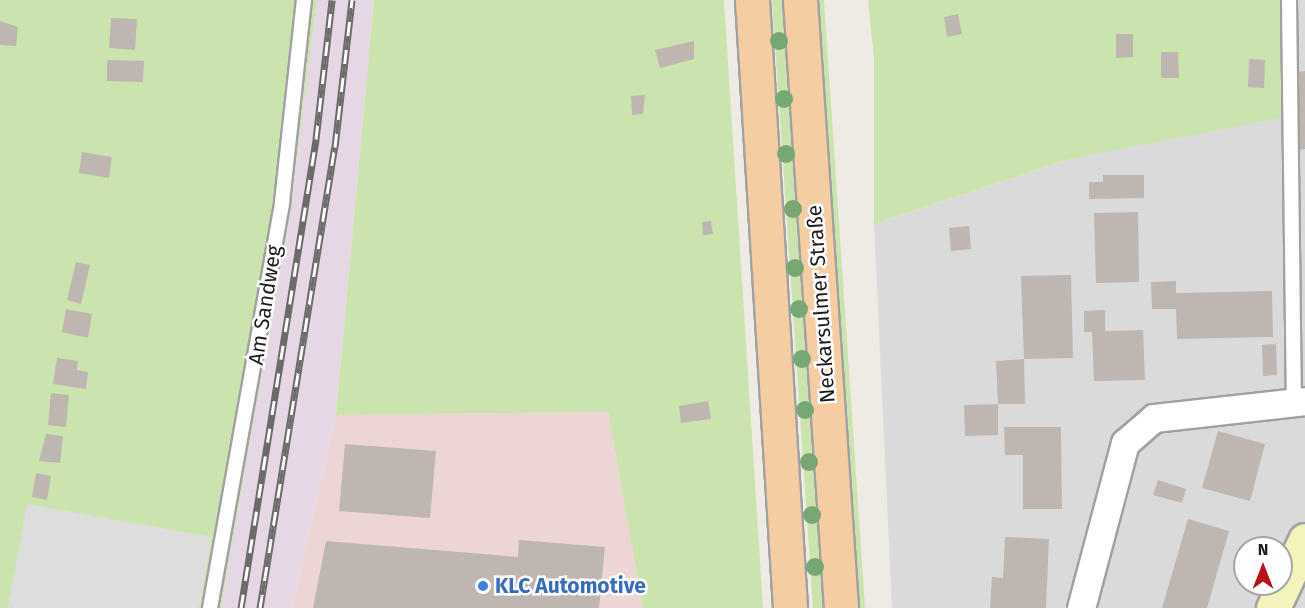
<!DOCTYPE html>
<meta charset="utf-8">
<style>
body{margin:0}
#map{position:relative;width:1305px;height:608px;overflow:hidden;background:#eeeae4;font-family:"Fira Sans",sans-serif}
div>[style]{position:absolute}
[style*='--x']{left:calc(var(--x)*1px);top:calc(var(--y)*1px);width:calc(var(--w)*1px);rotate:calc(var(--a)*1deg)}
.residential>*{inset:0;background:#dbdada}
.commercial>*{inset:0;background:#edd4d5}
.industrial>*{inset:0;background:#e6d7e4}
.grass>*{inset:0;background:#cbe4ae}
.parking>*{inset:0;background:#ddd}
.building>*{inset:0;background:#beb6b1}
.roads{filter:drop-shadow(2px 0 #a1a1a1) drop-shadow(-2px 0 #a1a1a1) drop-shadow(0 2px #a1a1a1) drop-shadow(0 -2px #a1a1a1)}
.service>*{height:14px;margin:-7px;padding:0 7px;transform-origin:7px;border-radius:7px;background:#fff}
.minor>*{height:27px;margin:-13.5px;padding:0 13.5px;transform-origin:13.5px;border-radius:13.5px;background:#fff}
.secondary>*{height:33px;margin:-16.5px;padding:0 16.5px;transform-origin:16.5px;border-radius:16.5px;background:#f3f4bc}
.primary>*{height:33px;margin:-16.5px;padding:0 16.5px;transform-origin:16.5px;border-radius:16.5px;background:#f4cda3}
.rail>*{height:7px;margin-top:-3.5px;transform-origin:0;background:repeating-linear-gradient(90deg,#fff 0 14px,#6b6b6b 0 28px);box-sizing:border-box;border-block:2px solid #6b6b6b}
.trees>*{width:18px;height:18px;margin:-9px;border-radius:50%;background:#77a874}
.dots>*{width:16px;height:16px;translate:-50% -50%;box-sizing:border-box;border:3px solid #fff;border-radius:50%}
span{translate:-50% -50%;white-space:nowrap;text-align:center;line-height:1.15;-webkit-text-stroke:5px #fff;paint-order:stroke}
.street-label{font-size:21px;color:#1d1d1d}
.shop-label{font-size:21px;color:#366cbe;font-weight:700}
.left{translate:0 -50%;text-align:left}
.north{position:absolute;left:1233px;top:536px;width:60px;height:60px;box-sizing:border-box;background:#fff;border:2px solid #a5a5a5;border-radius:50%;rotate:0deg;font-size:16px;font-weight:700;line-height:24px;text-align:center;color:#1d1d1d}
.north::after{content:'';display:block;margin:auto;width:21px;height:27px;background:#ba1119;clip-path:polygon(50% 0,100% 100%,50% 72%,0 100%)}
</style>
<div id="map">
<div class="residential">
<i style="clip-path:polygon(evenodd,1285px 0,1305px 0,1305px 608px,892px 608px,874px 224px,1070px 159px,1285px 0,1245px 548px,1281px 548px,1281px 584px,1245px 584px,1245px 548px)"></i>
</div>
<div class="commercial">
<i style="clip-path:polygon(608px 412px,643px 608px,292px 608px,336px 415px)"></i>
</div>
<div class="industrial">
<i style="clip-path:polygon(317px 0,374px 0,336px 415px,292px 608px,221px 608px,291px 203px)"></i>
</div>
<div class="grass">
<i style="clip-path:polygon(0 0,317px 0,291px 203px,221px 608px,0 608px)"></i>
<i style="clip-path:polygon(374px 0,724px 0,763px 608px,643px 608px,608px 412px,336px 415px)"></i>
<i style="clip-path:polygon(772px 0,785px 0,827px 608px,813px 608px)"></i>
<i style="clip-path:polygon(816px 0,824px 0,865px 608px,858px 608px)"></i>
<i style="clip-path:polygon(868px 0,1285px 0,1285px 117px,1070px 159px,874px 224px,874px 58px)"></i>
</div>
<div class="parking">
<i style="clip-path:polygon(27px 504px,212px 537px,199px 608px,8px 608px)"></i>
</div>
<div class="building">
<i style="clip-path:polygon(958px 14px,962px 34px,947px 37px,944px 17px)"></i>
<i style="clip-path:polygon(111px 18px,137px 19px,135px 50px,109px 48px)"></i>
<i style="clip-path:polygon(0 21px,18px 27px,16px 46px,0 45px)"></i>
<i style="clip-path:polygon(1116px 34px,1133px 34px,1133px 57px,1116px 58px)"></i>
<i style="clip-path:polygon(694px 41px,694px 59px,660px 68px,655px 50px)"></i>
<i style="clip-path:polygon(1161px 52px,1178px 52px,1179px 78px,1161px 78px)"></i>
<i style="clip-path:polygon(1249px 59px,1265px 60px,1264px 88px,1248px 87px)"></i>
<i style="clip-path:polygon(107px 60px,144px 61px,143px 82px,107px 81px)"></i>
<i style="clip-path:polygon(1305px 71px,1305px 149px,1300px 150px,1294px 72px)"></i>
<i style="clip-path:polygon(645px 95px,643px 114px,632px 115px,631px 96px)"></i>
<i style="clip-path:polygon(82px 152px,112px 157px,109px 178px,79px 173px)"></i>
<i style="clip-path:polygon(1103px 175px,1144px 175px,1144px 198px,1089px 199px,1089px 182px,1103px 182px)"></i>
<i style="clip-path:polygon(1138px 212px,1139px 282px,1096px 283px,1094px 213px)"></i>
<i style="clip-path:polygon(711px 221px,713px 234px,703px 235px,702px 222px)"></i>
<i style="clip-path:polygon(969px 226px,971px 249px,951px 251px,949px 228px)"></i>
<i style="clip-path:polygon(76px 262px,90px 265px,81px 304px,67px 300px)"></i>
<i style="clip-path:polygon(1071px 275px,1073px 358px,1024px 359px,1021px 276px)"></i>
<i style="clip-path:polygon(1176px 281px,1176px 293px,1272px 291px,1273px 337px,1177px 339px,1176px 309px,1152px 309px,1151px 282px)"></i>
<i style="clip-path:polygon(66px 309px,92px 314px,88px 338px,62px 332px)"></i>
<i style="clip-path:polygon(1105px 310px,1105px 331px,1143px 330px,1145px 380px,1094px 381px,1092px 332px,1084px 332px,1084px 311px)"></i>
<i style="clip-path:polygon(1276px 344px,1277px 375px,1263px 376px,1262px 345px)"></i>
<i style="clip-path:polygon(57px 358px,78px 361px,77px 370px,88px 372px,86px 389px,53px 384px)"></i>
<i style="clip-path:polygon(1024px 359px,1025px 404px,998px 404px,996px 361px)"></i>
<i style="clip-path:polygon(51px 393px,69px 395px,66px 427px,48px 425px)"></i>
<i style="clip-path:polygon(708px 401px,711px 419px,681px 423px,679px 406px)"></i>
<i style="clip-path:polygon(998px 404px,998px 435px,965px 436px,964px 405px)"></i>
<i style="clip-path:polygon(1004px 427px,1061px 427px,1062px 509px,1023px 509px,1023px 455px,1005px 455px)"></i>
<i style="clip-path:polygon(1218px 431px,1265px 444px,1250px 501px,1202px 488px)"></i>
<i style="clip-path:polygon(46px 434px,63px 436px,60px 463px,39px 461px)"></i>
<i style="clip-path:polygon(345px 444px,436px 451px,430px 518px,339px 511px)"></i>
<i style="clip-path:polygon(36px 473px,51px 476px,47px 500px,32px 497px)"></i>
<i style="clip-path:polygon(1158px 480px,1186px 489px,1182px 503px,1153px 495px)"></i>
<i style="clip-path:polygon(1188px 519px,1229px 531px,1207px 608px,1162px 608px)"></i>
<i style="clip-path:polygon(1005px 537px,1049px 539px,1046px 608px,990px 608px,992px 577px,1003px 578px)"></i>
<i style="clip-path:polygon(519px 540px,605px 547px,599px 608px,313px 608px,326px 541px,518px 557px)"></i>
</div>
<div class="roads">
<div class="service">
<i style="--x:1289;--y:0;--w:399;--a:89.3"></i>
<i style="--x:210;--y:608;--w:412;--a:-79.9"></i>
<i style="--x:282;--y:202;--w:203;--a:-83.8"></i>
</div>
<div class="minor">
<i style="--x:1081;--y:608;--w:171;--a:-75.1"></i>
<i style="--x:1125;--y:443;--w:38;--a:-41"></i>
<i style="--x:1154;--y:418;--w:152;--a:-6.4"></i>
</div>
<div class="secondary">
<i style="--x:1273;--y:608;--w:75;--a:-64.8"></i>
</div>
<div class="primary">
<i style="--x:752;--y:0;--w:609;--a:86.42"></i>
<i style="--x:800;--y:0;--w:609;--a:86.14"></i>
</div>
</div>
<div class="rail">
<i style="--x:241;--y:608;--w:475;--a:-80.9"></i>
<i style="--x:316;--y:139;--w:140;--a:-83.4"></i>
<i style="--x:260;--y:608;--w:467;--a:-80.8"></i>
<i style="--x:335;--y:147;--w:148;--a:-83.4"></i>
</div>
<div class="trees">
<i style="left:779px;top:41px"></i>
<i style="left:784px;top:99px"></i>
<i style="left:786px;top:154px"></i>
<i style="left:793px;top:209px"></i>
<i style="left:795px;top:268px"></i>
<i style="left:799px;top:309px"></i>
<i style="left:802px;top:359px"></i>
<i style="left:805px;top:410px"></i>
<i style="left:809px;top:462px"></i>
<i style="left:812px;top:515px"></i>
<i style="left:815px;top:567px"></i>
</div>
<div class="dots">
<i style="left:483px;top:586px;background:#3f7fe0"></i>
</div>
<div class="street-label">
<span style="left:821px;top:304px;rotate:-94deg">Neckarsulmer Straße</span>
<span style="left:265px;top:305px;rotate:-81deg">Am Sandweg</span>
</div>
<div class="shop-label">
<span class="left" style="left:495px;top:586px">KLC Automotive</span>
</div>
<div class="north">N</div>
</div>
